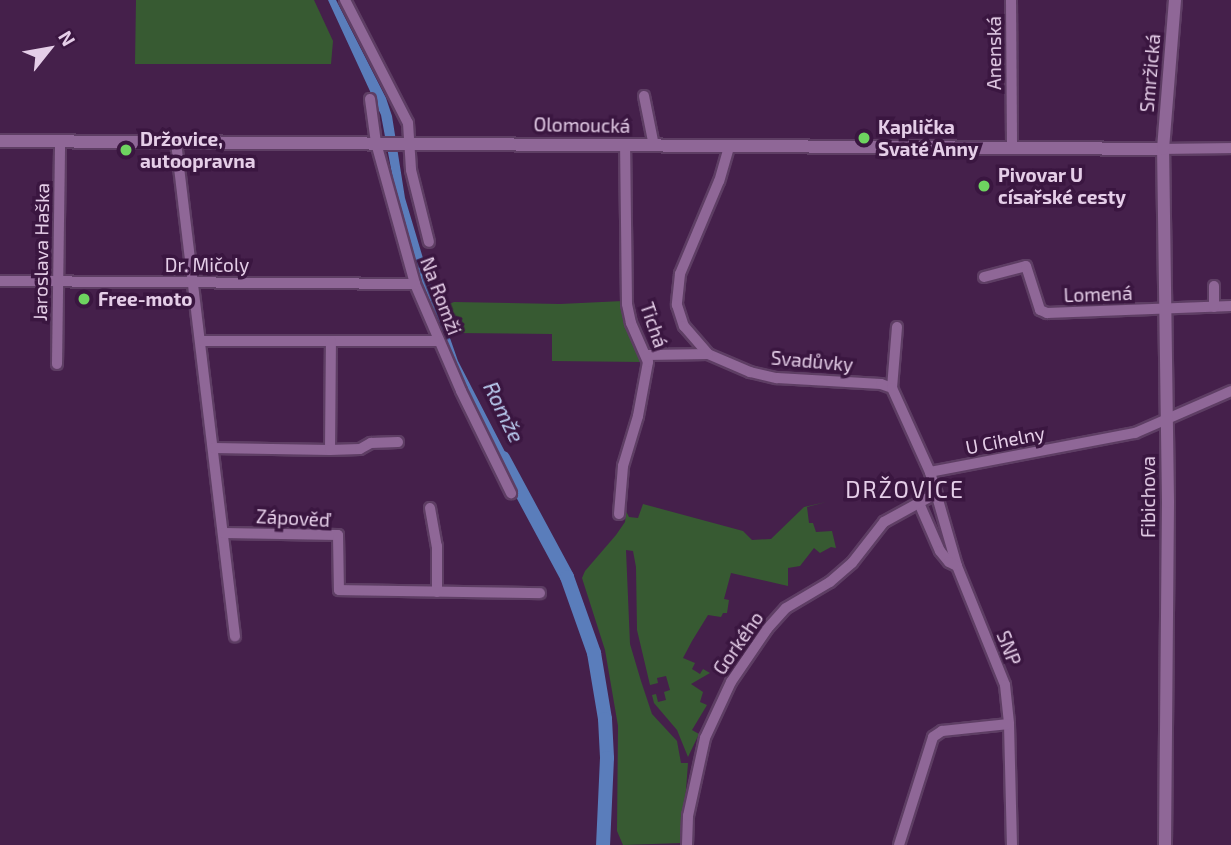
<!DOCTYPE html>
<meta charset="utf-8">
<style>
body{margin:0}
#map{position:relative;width:1231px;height:845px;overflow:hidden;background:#45204b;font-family:"Exo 2",sans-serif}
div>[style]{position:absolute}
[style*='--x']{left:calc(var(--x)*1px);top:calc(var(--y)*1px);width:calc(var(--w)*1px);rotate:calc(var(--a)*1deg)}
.green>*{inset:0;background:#375a32}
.water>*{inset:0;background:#5a7dbb}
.river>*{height:14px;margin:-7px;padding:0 7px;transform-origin:7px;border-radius:7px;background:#5a7dbb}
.roads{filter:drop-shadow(2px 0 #5e3e64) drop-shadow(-2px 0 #5e3e64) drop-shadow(0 2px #5e3e64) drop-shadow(0 -2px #5e3e64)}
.minor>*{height:10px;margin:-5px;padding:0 5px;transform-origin:5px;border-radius:5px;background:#8f6797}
.tertiary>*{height:12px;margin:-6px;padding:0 6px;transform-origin:6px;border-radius:6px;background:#8f6797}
.dots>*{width:19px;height:19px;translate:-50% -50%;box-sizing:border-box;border:4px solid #3a1640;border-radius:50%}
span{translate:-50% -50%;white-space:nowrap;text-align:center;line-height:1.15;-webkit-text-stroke:7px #3a1640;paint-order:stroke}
.street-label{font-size:19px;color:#e5cee8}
.poi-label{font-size:19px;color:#e5cee8;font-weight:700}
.left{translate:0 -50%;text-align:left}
.water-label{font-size:21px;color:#bbcff2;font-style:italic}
.quarter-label{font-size:23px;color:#e5cee8;letter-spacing:2px}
.north{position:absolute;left:14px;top:14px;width:70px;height:70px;-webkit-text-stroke:5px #3a1640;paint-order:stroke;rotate:59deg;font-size:19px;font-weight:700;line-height:28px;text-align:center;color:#e5cee8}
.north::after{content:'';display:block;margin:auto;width:24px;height:32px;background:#e5cee8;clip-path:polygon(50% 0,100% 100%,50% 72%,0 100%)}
</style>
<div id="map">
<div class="green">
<i style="clip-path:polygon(136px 0,314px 0,333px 41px,331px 64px,135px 64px)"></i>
<i style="clip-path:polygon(623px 301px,625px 317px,643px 362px,552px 361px,552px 334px,454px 333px,444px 306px,454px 302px,560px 304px)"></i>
<i style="clip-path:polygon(826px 502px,807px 507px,809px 523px,813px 523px,816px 532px,832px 531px,836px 548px,831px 547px,820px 553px,814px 548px,800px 566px,788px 568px,788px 586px,731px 573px,724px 599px,729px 600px,727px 613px,723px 613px,721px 617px,708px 615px,692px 641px,683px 658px,695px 663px,692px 669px,700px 674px,703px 669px,710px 673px,691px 684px,703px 692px,700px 702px,707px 705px,692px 730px,699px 734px,688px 757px,677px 730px,654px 703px,652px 695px,656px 694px,658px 702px,666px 700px,664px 692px,670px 690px,666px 676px,657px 678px,658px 683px,650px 685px,637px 630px,636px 567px,633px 551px,626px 550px,630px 644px,641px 681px,652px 714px,677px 741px,681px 763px,688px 763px,682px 843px,623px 845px,617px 831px,618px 726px,605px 650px,582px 578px,585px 571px,616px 535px,625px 522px,626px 511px,629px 517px,638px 518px,643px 504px,743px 531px,752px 540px,771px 539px,804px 507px)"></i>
</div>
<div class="water">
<i style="clip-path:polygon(328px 0,336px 0,386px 98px,392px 116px,405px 198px,428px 275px,458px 361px,516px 473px,509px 478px,455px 369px,421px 284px,398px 206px,381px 115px)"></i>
</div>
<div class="river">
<i style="--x:503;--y:458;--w:135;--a:61.7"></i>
<i style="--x:567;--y:577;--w:81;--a:70.4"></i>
<i style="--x:594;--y:653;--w:67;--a:80.5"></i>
<i style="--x:605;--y:719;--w:39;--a:87"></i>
<i style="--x:607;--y:758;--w:87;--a:92.6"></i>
</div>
<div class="roads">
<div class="minor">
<i style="--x:345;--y:0;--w:138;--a:62.9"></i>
<i style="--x:408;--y:123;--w:47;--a:86.3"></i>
<i style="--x:411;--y:170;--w:74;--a:76"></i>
<i style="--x:1011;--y:0;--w:147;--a:89.6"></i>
<i style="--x:644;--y:96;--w:51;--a:78.7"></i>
<i style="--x:370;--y:99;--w:44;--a:82.2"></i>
<i style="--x:376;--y:143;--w:146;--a:74.5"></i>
<i style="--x:415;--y:284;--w:116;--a:66.7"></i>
<i style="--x:461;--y:391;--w:114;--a:63.9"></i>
<i style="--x:176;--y:142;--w:498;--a:83.2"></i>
<i style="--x:729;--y:147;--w:35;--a:106"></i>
<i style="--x:719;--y:181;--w:101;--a:112.8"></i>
<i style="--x:680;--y:274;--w:31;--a:96"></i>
<i style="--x:677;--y:305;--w:22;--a:72"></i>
<i style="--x:684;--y:326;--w:37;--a:49"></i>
<i style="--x:708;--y:354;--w:46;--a:23.2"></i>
<i style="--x:750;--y:372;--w:28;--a:13"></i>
<i style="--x:777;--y:378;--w:104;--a:3.3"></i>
<i style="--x:881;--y:384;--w:12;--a:20"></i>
<i style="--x:1163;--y:149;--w:68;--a:-0.8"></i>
<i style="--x:984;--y:277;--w:43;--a:-14.7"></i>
<i style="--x:1026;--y:266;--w:46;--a:72.3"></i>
<i style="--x:1040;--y:310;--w:8;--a:23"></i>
<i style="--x:1047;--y:313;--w:184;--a:-2.2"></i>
<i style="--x:0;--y:281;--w:415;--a:0.4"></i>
<i style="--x:1214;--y:307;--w:21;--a:-90"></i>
<i style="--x:897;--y:327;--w:61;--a:94.7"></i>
<i style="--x:892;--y:388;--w:92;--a:65.7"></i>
<i style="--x:930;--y:472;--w:98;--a:74"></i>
<i style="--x:957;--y:566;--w:128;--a:68"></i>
<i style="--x:1005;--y:685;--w:39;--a:84"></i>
<i style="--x:1009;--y:724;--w:121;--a:88.6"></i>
<i style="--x:201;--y:341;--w:237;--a:0"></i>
<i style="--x:647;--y:355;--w:61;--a:-0.9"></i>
<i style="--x:57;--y:364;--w:223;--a:-89.2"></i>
<i style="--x:214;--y:448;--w:116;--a:1"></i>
<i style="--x:330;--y:450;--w:109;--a:-89.5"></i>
<i style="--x:330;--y:450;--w:30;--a:-2"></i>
<i style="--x:360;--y:449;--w:13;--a:-29"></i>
<i style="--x:371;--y:443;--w:27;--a:-2"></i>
<i style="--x:930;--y:472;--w:209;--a:-10.8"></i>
<i style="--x:1135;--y:433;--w:105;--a:-23.6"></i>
<i style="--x:919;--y:503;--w:52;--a:66.4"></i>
<i style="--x:940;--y:551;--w:14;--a:51"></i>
<i style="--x:949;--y:562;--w:9;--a:27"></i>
<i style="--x:430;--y:508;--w:39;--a:80"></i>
<i style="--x:437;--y:546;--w:46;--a:90"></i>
<i style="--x:619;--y:514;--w:48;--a:-85.2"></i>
<i style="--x:623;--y:466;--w:52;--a:-73.3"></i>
<i style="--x:638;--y:416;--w:55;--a:-79.5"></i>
<i style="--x:648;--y:362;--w:43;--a:-113.6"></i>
<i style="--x:631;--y:323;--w:19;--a:-102"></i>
<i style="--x:627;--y:304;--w:160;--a:-90.7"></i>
<i style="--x:224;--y:533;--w:114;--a:1"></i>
<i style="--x:338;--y:535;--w:55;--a:89"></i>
<i style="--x:339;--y:590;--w:201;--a:0.9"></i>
<i style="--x:687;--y:845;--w:29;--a:-88"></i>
<i style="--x:688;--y:816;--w:80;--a:-77.7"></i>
<i style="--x:705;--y:738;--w:62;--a:-65.1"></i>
<i style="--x:731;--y:682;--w:64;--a:-55.8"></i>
<i style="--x:767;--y:629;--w:28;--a:-48"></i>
<i style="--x:786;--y:608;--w:51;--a:-30.6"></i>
<i style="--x:830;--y:582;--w:29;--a:-41"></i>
<i style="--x:852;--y:563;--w:52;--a:-52"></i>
<i style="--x:884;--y:522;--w:60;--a:-28.7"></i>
<i style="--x:899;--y:845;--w:113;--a:-72.5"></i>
<i style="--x:933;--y:737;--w:11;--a:-34"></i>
<i style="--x:942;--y:731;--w:67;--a:-6"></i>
</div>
<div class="tertiary">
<i style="--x:0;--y:141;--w:1163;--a:0.39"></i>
<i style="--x:1165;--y:845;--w:343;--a:-89.5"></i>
<i style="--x:1168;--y:502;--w:353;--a:-90.8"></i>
<i style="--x:1163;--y:149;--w:149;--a:-85.4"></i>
</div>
</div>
<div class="dots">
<i style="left:864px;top:138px;background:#6ed360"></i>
<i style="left:126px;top:150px;background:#6ed360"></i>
<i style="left:984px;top:186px;background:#6ed360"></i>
<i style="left:84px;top:299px;background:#6ed360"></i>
</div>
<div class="street-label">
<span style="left:994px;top:53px;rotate:-90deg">Anenská</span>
<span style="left:1150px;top:73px;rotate:-85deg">Smržická</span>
<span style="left:582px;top:125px;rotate:1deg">Olomoucká</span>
<span style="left:41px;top:252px;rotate:-89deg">Jaroslava Haška</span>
<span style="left:207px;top:265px">Dr. Mičoly</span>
<span style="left:1098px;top:294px;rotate:-2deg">Lomená</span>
<span style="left:441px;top:296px;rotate:69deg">Na Romži</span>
<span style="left:654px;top:325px;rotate:71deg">Tichá</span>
<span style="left:812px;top:361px;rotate:5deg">Svadůvky</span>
<span style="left:1005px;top:440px;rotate:-11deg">U Cihelny</span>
<span style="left:1148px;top:497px;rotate:-90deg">Fibichova</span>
<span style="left:293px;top:518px;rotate:3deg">Zápověď</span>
<span style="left:738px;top:643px;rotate:-55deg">Gorkého</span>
<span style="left:1009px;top:648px;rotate:69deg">SNP</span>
</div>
<div class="poi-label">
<span class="left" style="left:878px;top:138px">Kaplička<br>Svaté Anny</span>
<span class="left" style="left:140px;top:150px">Držovice,<br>autoopravna</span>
<span class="left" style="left:998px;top:186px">Pivovar U<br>císařské cesty</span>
<span class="left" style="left:98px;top:299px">Free-moto</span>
</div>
<div class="water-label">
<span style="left:504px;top:412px;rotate:64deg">Romže</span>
</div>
<div class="quarter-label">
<span style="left:905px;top:489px">DRŽOVICE</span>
</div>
<div class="north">N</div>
</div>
